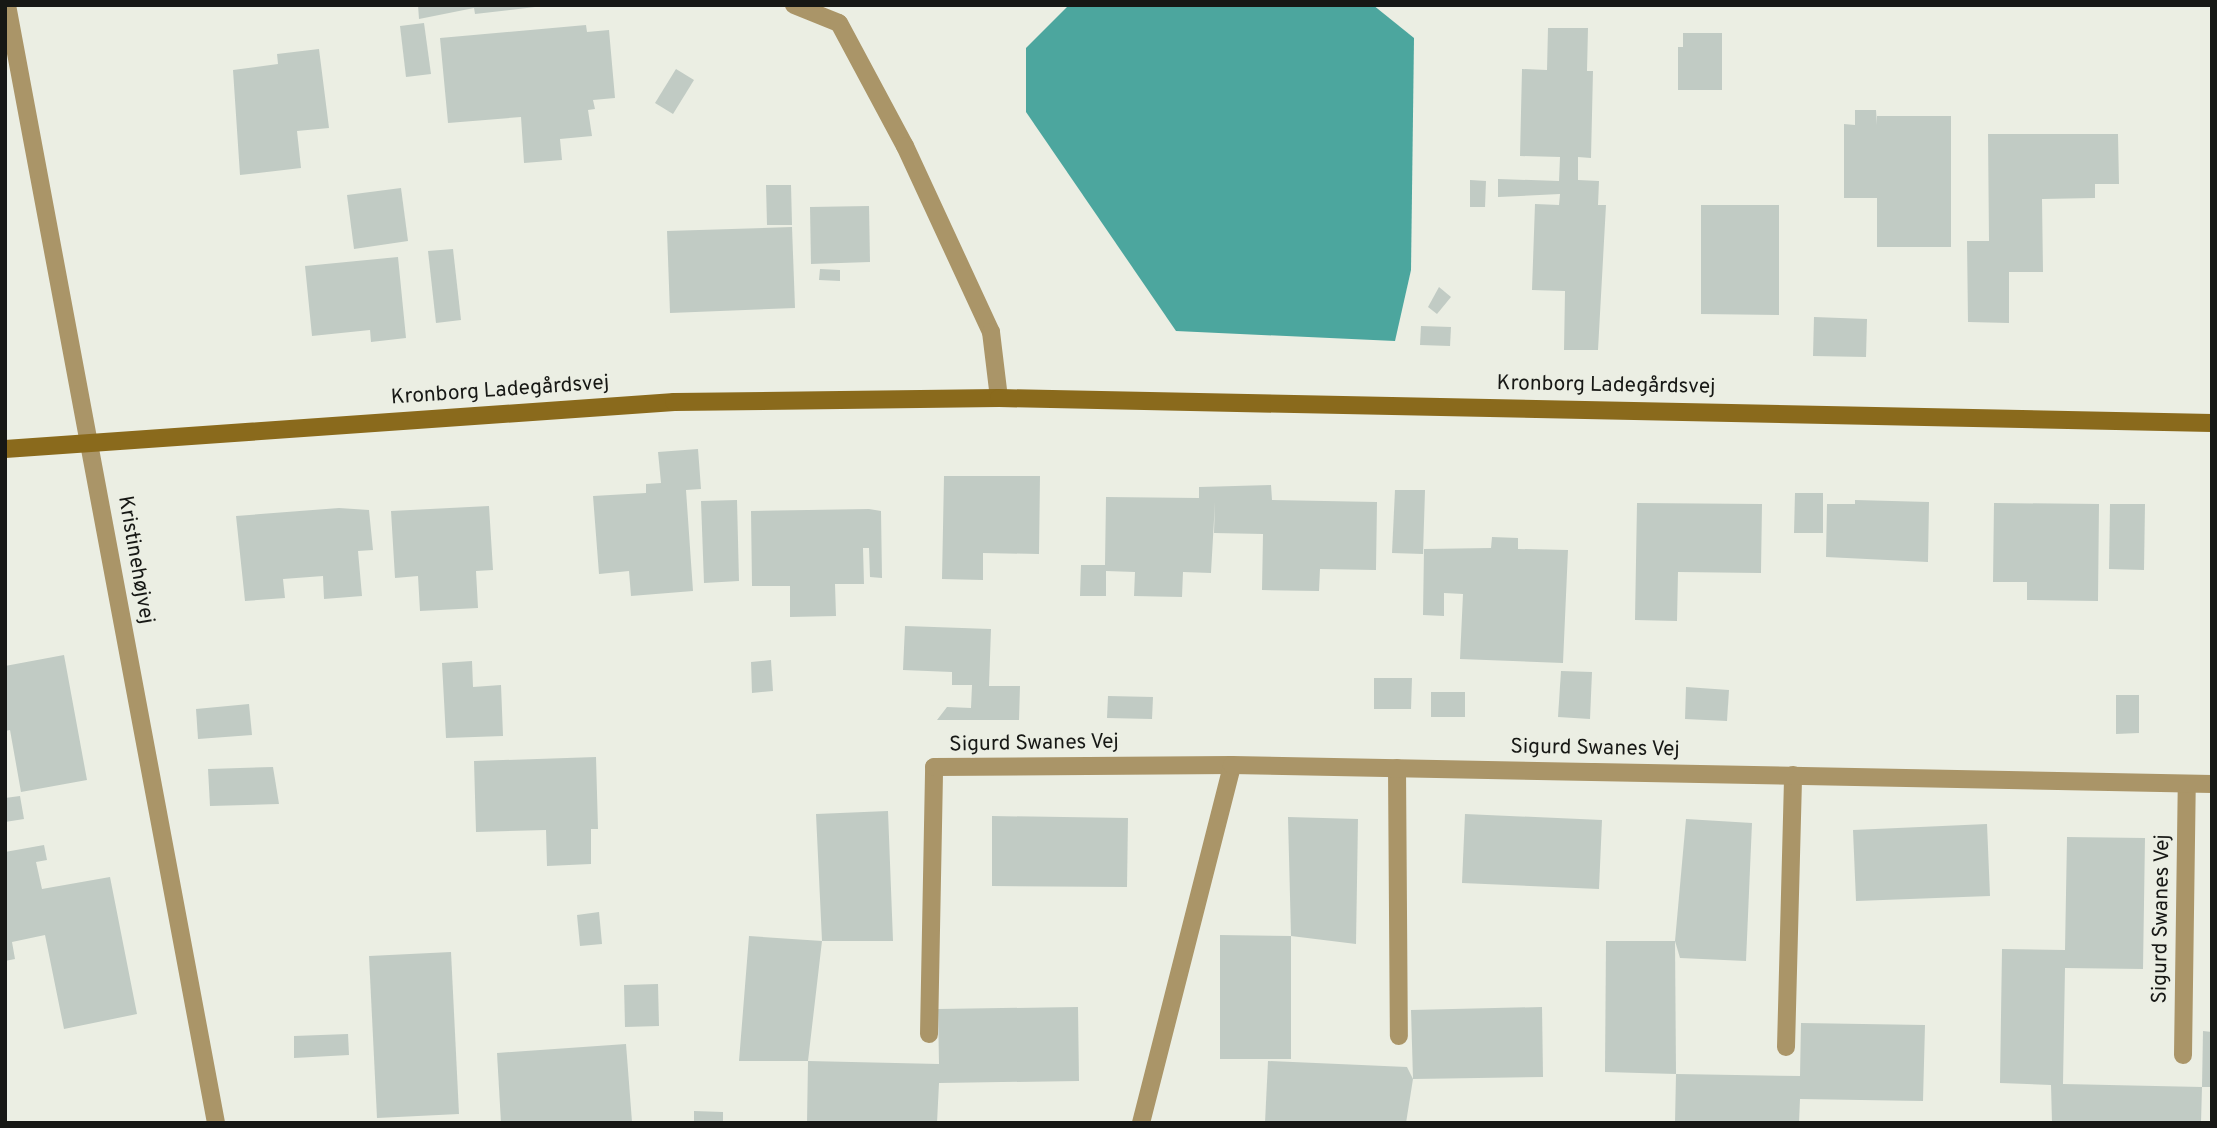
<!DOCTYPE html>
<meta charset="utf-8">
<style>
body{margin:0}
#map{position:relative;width:2217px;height:1128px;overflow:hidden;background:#ebeee3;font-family:Overpass,sans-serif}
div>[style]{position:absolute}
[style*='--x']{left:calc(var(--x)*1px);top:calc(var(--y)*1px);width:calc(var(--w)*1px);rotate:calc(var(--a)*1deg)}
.water>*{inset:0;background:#4ca69e}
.building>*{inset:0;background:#c1cbc4}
.street>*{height:18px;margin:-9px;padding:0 9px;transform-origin:9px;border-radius:9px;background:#aa9568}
.secondary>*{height:18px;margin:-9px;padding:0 9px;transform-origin:9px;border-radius:9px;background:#8a6a1c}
span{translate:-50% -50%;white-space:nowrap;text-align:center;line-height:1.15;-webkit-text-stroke:6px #ebeee3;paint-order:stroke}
.street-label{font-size:21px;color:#171815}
.frame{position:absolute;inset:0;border:7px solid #171815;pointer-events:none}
</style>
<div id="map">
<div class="water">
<i style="clip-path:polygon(1069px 5px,1373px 5px,1414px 38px,1411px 270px,1395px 341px,1176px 331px,1026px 112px,1026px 48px)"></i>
</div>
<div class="building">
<i style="clip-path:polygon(418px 5px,535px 5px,535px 7px,475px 14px,474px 8px,419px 19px)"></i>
<i style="clip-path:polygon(424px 23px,431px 74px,406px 77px,400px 26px)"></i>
<i style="clip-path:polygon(586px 25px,587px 32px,609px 30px,615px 98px,593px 100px,595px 109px,588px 110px,592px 136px,560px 139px,562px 160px,524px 163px,521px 117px,448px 123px,440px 38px)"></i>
<i style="clip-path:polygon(1548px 28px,1588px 28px,1587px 71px,1593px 71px,1591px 158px,1578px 157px,1578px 180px,1599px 181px,1598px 205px,1606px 205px,1598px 350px,1564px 350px,1565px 291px,1532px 290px,1535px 204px,1559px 205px,1560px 194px,1498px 197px,1498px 179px,1559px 181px,1560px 157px,1520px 156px,1522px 69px,1547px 70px)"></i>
<i style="clip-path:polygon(1683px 33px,1722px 33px,1722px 90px,1678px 90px,1678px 47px,1683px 47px)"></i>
<i style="clip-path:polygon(319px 49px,329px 128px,297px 131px,301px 168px,240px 175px,233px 70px,278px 64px,277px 54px)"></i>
<i style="clip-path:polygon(676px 69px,694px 80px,673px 114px,655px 103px)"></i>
<i style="clip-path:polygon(1855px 110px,1876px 110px,1877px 125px,1877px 116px,1951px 116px,1951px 247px,1877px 247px,1877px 198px,1844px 198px,1844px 124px,1855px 125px)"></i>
<i style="clip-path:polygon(1988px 134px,2118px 134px,2119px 184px,2095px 184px,2095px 198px,2042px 199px,2043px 272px,2009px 272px,2009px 323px,1968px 322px,1967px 241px,1989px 241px)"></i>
<i style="clip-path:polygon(1470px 180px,1486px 181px,1485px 207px,1470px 207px)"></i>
<i style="clip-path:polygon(766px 185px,791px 185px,792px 225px,767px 225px)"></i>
<i style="clip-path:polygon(401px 188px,408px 241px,354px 249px,347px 195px)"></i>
<i style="clip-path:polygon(1701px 205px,1779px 205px,1779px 315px,1701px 314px)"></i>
<i style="clip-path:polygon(869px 206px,870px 262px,811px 264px,810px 207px)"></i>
<i style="clip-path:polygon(792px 227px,795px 308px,670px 313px,667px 231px)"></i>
<i style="clip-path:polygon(453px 249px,461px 320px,436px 323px,428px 251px)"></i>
<i style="clip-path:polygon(398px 257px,406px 338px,371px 342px,370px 330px,312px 336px,305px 266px)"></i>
<i style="clip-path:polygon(820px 269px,840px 270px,840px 281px,819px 280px)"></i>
<i style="clip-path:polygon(1439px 287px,1451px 297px,1437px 314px,1428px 307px)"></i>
<i style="clip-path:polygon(1814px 317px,1867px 319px,1866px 357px,1813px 356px)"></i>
<i style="clip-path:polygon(1421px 326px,1451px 327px,1450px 346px,1420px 345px)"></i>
<i style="clip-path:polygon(698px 449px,701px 489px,686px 490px,693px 591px,631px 596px,629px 571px,599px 574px,593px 496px,646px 493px,646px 484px,661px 483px,658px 452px)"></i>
<i style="clip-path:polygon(944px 476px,1040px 476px,1039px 554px,983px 553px,983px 580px,942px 579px)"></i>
<i style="clip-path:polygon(1271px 485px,1272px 500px,1377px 502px,1376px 570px,1320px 569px,1319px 591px,1262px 590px,1263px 534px,1214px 533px,1215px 502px,1211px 573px,1183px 572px,1182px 597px,1134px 596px,1135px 572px,1106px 571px,1106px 596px,1080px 596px,1081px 565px,1105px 565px,1106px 497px,1199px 498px,1199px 487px)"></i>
<i style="clip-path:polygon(1395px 490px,1425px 490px,1423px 554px,1392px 553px)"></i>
<i style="clip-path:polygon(1795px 493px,1823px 493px,1823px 533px,1794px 533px)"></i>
<i style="clip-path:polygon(737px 500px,739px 581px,704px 583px,701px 501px)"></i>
<i style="clip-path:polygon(1855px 500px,1929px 502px,1928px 562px,1826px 557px,1827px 504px,1855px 504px)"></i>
<i style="clip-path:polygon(1637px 503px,1762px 504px,1761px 573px,1678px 572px,1677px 621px,1635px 620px)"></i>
<i style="clip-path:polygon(1994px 503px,2099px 504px,2098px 601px,2027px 600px,2027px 582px,1993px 582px)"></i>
<i style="clip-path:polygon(2110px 504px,2145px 504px,2144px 570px,2109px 569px)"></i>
<i style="clip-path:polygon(489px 506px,493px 570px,476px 571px,478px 608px,420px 611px,418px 576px,395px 578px,391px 511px)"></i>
<i style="clip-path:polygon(339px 508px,369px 510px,373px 550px,358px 551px,362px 596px,324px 599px,323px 576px,283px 579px,285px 598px,245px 601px,236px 516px)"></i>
<i style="clip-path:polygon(869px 509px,881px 511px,882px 578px,870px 577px,869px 548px,863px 548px,864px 584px,835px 584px,836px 616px,790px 617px,790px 586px,752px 586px,751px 511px)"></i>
<i style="clip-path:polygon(1492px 537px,1518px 538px,1518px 549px,1568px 550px,1563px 663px,1460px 659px,1463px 594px,1444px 593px,1444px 616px,1423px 615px,1424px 549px,1491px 548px)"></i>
<i style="clip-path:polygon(905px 626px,991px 629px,989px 686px,1020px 686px,1019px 720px,937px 720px,947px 707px,971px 708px,972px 685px,952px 685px,952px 672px,903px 670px)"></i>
<i style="clip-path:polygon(64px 655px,87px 780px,21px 792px,10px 730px,5px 731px,5px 666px)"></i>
<i style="clip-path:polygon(771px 660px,773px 691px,752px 693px,751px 662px)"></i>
<i style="clip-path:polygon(472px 661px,473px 687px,501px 685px,503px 736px,446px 738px,442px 663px)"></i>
<i style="clip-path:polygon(1561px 671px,1592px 672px,1590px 719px,1558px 717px)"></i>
<i style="clip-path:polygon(1374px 678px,1412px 678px,1411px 709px,1374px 709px)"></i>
<i style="clip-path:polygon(1686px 687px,1729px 690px,1727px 721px,1685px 719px)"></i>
<i style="clip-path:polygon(1431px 692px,1465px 692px,1465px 717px,1431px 717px)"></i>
<i style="clip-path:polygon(2116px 695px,2139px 695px,2139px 733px,2116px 734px)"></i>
<i style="clip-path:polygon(1108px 696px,1153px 697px,1152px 719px,1107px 718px)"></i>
<i style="clip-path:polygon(249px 704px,252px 735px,198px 739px,196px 709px)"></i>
<i style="clip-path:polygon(596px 757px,598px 829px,591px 829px,591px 864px,547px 866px,546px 830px,476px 832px,474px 761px)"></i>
<i style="clip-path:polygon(273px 767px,279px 804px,210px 806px,208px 769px)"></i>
<i style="clip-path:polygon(20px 796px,24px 819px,5px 822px,5px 798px)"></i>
<i style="clip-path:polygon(888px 811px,893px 941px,822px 941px,808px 1061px,739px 1061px,749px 936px,822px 941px,816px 814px)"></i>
<i style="clip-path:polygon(1465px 814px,1602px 820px,1599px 889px,1462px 883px)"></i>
<i style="clip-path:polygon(992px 816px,1128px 818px,1127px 887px,992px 886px)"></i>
<i style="clip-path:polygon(1288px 817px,1358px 819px,1356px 944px,1291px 936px)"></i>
<i style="clip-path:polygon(1686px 819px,1752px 823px,1746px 961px,1680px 958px,1675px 941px)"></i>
<i style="clip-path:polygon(1987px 824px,1990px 896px,1856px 901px,1853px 830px)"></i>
<i style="clip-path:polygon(2067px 837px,2145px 838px,2143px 969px,2065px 968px,2063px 1084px,2202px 1087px,2201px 1123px,2052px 1123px,2051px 1085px,2000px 1083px,2002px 949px,2065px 950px)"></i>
<i style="clip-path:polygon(44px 845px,47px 860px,36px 862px,42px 889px,110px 877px,137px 1014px,64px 1029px,45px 935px,12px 942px,15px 959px,5px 961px,5px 852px)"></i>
<i style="clip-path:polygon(599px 912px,602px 944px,580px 946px,577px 915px)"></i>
<i style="clip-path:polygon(1220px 935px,1291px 936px,1291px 1059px,1220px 1059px)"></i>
<i style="clip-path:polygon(1606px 941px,1675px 941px,1676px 1074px,1605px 1072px)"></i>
<i style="clip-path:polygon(451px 952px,459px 1114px,377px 1118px,369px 956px)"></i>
<i style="clip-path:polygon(658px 984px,659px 1026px,625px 1027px,624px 985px)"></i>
<i style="clip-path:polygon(1078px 1007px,1079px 1081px,939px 1083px,937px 1123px,807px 1123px,808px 1061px,939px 1064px,938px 1009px)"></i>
<i style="clip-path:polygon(1542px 1007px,1543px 1077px,1413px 1079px,1411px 1010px)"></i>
<i style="clip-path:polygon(1801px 1023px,1925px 1025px,1923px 1101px,1800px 1099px,1799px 1123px,1675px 1123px,1676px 1074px,1800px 1076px)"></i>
<i style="clip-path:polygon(2203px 1031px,2212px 1032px,2212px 1087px,2202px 1087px)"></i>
<i style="clip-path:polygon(348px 1034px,349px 1055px,294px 1058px,294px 1036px)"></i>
<i style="clip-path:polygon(626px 1044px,632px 1122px,501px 1123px,497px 1053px)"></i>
<i style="clip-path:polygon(1268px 1061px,1407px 1067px,1413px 1079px,1406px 1123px,1265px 1123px)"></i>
<i style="clip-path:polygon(694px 1111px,723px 1112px,723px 1123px,694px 1123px)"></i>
</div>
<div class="street">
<i style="--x:7;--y:5;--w:1137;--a:79.41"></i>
<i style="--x:794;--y:5;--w:48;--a:21.8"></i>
<i style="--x:839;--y:23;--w:140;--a:61.8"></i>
<i style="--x:905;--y:146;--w:205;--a:65.2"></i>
<i style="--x:991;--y:332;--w:66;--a:83.1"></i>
<i style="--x:1397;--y:768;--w:268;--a:89.6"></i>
<i style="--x:929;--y:1034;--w:267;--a:-88.9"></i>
<i style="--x:934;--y:767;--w:298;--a:-0.4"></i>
<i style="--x:1786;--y:1047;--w:272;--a:-88.5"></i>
<i style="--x:2183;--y:1055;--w:271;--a:-89.2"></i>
<i style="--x:1141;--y:1123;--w:369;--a:-75.7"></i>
<i style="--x:1232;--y:765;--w:980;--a:1.11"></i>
</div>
<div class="secondary">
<i style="--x:5;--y:449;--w:671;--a:-4.02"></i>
<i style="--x:674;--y:402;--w:325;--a:-0.7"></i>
<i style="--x:999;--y:398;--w:1213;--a:1.18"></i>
</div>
<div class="street-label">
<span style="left:1606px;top:386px;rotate:1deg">Kronborg Ladegårdsvej</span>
<span style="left:500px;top:391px;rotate:-4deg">Kronborg Ladegårdsvej</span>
<span style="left:135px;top:560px;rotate:80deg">Kristinehøjvej</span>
<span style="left:1034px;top:744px;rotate:-1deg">Sigurd Swanes Vej</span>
<span style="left:1595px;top:749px;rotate:1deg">Sigurd Swanes Vej</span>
<span style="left:2162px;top:919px;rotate:-89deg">Sigurd Swanes Vej</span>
</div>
<div class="frame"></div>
</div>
